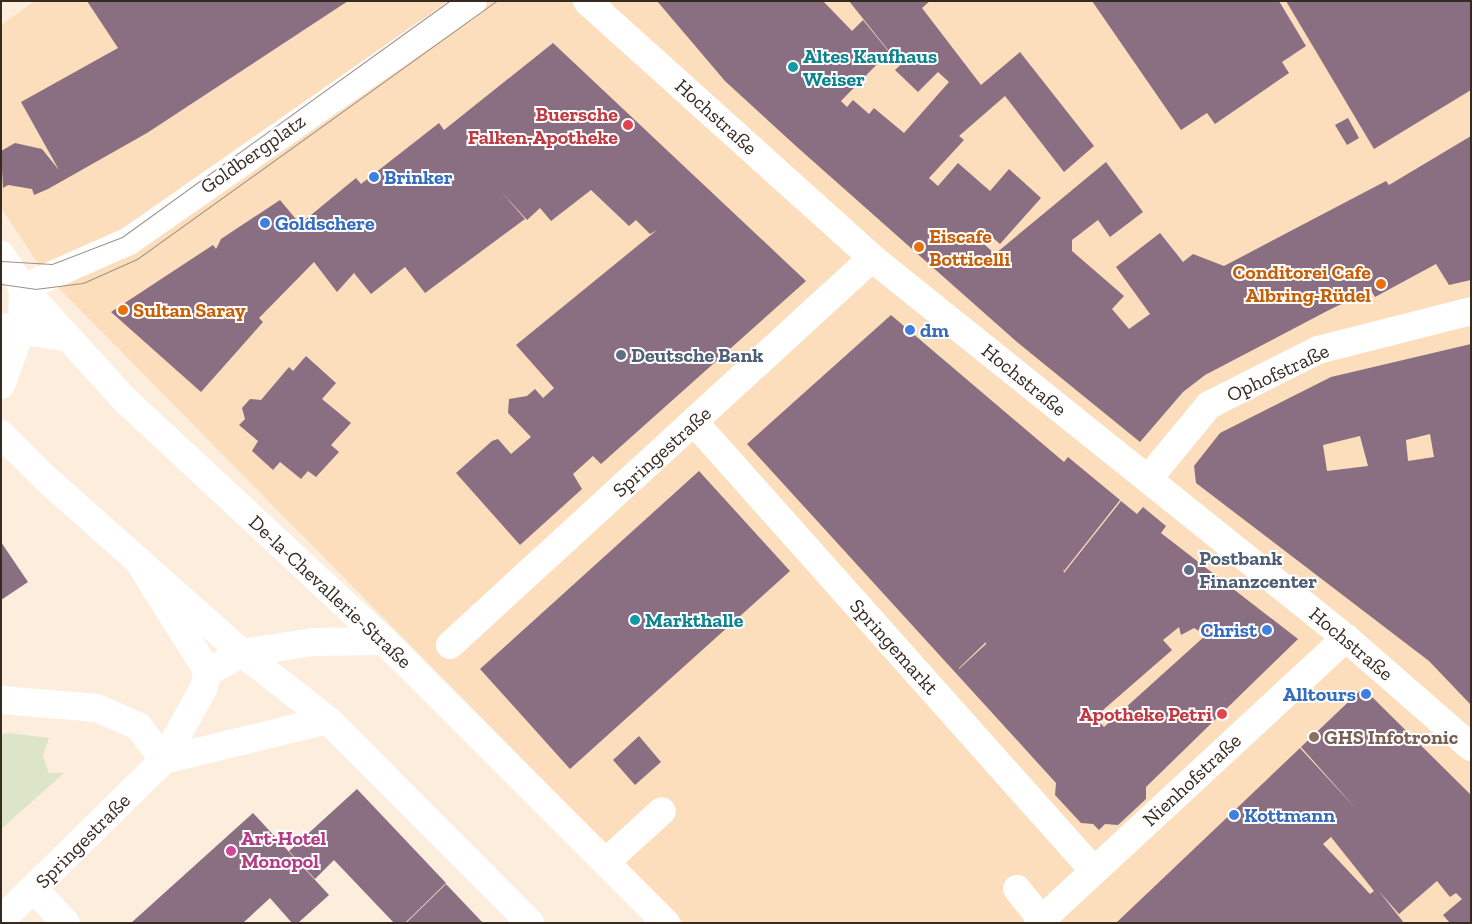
<!DOCTYPE html>
<meta charset="utf-8">
<style>
body{margin:0}
#map{position:relative;width:1472px;height:924px;overflow:hidden;background:#fceddd;font-family:"Zilla Slab",serif}
div>[style]{position:absolute}
[style*='--x']{left:calc(var(--x)*1px);top:calc(var(--y)*1px);width:calc(var(--w)*1px);rotate:calc(var(--a)*1deg)}
.built>*{inset:0;background:#fcddbc}
.green>*{inset:0;background:#dde5c8}
.building>*{inset:0;background:#8a6e82}
.minor>*{height:28px;margin:-14px;padding:0 14px;transform-origin:14px;border-radius:14px;background:#fff}
.major>*{height:28px;margin:-14px;padding:0 14px;transform-origin:14px;border-radius:14px;background:#fff}
.tram>*{height:1px;margin:-0.5px;padding:0 0.5px;transform-origin:0.5px;border-radius:0.5px;background:#9e9184}
.dots>*{width:14px;height:14px;translate:-50% -50%;box-sizing:border-box;border:2px solid #fff;border-radius:50%}
span{translate:-50% -50%;white-space:nowrap;text-align:center;line-height:1.15;-webkit-text-stroke:4px #fff;paint-order:stroke}
.culture-label{font-size:20px;color:#0d838f;font-weight:700}
.left{translate:0 -50%;text-align:left}
.health-label{font-size:20px;color:#be3a42;font-weight:700}
.right{translate:-100% -50%;text-align:right}
.street-label{font-size:20px;color:#352b21}
.shop-label{font-size:20px;color:#366cbe;font-weight:700}
.food-label{font-size:20px;color:#c56008;font-weight:700}
.service-label{font-size:20px;color:#4e5e75;font-weight:700}
.education-label{font-size:20px;color:#785e54;font-weight:700}
.hotel-label{font-size:20px;color:#b23c85;font-weight:700}
.frame{position:absolute;inset:0;border:2px solid #352b21;pointer-events:none}
</style>
<div id="map">
<div class="built">
<i style="clip-path:polygon(35px 1px,1471px 1px,1471px 923px,684px 923px,45px 274px,1px 208px,1px 25px)"></i>
</div>
<div class="green">
<i style="clip-path:polygon(8px 733px,49px 738px,43px 756px,49px 773px,64px 773px,1px 829px,1px 735px)"></i>
</div>
<div class="building">
<i style="clip-path:polygon(87px 1px,348px 1px,147px 133px,48px 189px,34px 195px,32px 189px,8px 185px,3px 188px,1px 151px,15px 143px,42px 149px,59px 170px,21px 102px,118px 48px)"></i>
<i style="clip-path:polygon(657px 1px,823px 1px,852px 31px,863px 20px,889px 52px,841px 101px,847px 107px,853px 100px,869px 114px,874px 108px,904px 133px,949px 82px,938px 72px,918px 92px,895px 70px,906px 60px,900px 65px,849px 1px,930px 1px,922px 8px,981px 85px,1020px 52px,1094px 146px,1064px 172px,1005px 96px,959px 136px,964px 140px,929px 178px,938px 186px,958px 163px,990px 191px,1009px 169px,1041px 198px,1000px 244px,992px 237px,985px 245px,995px 254px,1106px 162px,1143px 212px,1110px 237px,1098px 220px,1072px 240px,1072px 251px,1124px 296px,1112px 309px,1129px 329px,1150px 314px,1116px 267px,1160px 233px,1183px 262px,1193px 254px,1224px 266px,1386px 181px,1389px 185px,1471px 136px,1471px 280px,1449px 285px,1436px 264px,1375px 297px,1371px 290px,1329px 310px,1205px 375px,1183px 392px,1140px 442px,1017px 342px,797px 147px,725px 81px)"></i>
<i style="clip-path:polygon(1092px 1px,1279px 1px,1306px 46px,1282px 62px,1289px 73px,1215px 124px,1207px 113px,1181px 130px)"></i>
<i style="clip-path:polygon(1286px 1px,1471px 1px,1471px 90px,1374px 149px)"></i>
<i style="clip-path:polygon(553px 43px,806px 281px,601px 464px,593px 456px,573px 474px,582px 489px,520px 545px,456px 473px,492px 441px,498px 439px,511px 454px,531px 437px,508px 413px,509px 399px,527px 396px,535px 389px,543px 398px,554px 388px,516px 345px,657px 230px,650px 234px,636px 220px,629px 226px,591px 190px,551px 221px,540px 208px,527px 220px,499px 189px,525px 219px,425px 293px,405px 267px,371px 294px,354px 273px,337px 292px,314px 262px,259px 318px,263px 322px,201px 392px,111px 312px,213px 245px,216px 249px,221px 239px,280px 200px,300px 224px,356px 178px,361px 184px,439px 123px,444px 130px)"></i>
<i style="clip-path:polygon(1348px 118px,1359px 138px,1347px 145px,1335px 125px)"></i>
<i style="clip-path:polygon(evenodd,891px 315px,1064px 462px,1068px 457px,1120px 500px,1064px 571px,1063px 568px,1064px 573px,1121px 501px,1137px 514px,1143px 507px,1166px 526px,1161px 533px,1298px 639px,1146px 787px,1146px 799px,1118px 825px,1105px 824px,1099px 830px,1093px 824px,1081px 823px,1055px 795px,1056px 783px,747px 444px,891px 315px,1179px 627px,1181px 635px,1194px 628px,1206px 635px,1104px 727px,1095px 717px,1172px 650px,1163px 640px,1179px 627px,891px 315px,986px 642px,986px 644px,959px 669px,959px 668px,986px 642px)"></i>
<i style="clip-path:polygon(evenodd,1471px 344px,1471px 705px,1429px 661px,1196px 483px,1194px 466px,1220px 433px,1331px 377px,1471px 344px,1430px 434px,1434px 457px,1408px 461px,1406px 440px,1430px 434px,1471px 344px,1360px 436px,1368px 466px,1327px 471px,1323px 445px,1360px 436px)"></i>
<i style="clip-path:polygon(306px 356px,336px 383px,322px 399px,351px 423px,331px 445px,339px 452px,316px 477px,308px 471px,301px 479px,280px 462px,273px 470px,252px 451px,258px 441px,239px 425px,245px 419px,242px 408px,250px 399px,261px 400px,289px 367px,293px 371px)"></i>
<i style="clip-path:polygon(699px 471px,790px 571px,570px 769px,480px 669px)"></i>
<i style="clip-path:polygon(1px 542px,28px 582px,1px 600px)"></i>
<i style="clip-path:polygon(evenodd,1363px 688px,1471px 795px,1471px 923px,1450px 923px,1443px 915px,1462px 899px,1456px 893px,1450px 897px,1437px 881px,1399px 914px,1378px 890px,1404px 923px,1116px 923px,1300px 748px,1358px 811px,1301px 747px,1363px 688px,1331px 837px,1374px 891px,1370px 894px,1323px 844px,1331px 837px)"></i>
<i style="clip-path:polygon(639px 736px,661px 762px,635px 785px,613px 760px)"></i>
<i style="clip-path:polygon(357px 789px,446px 883px,405px 923px,394px 923px,334px 860px,315px 879px,289px 851px)"></i>
<i style="clip-path:polygon(253px 813px,329px 895px,298px 923px,292px 923px,270px 898px,243px 923px,131px 923px)"></i>
<i style="clip-path:polygon(446px 884px,483px 923px,406px 923px)"></i>
</div>
<div class="minor">
<i style="--x:587;--y:1;--w:384;--a:42"></i>
<i style="--x:872;--y:258;--w:608;--a:38.72"></i>
<i style="--x:1346;--y:638;--w:166;--a:41.1"></i>
<i style="--x:1;--y:327;--w:68;--a:9.3"></i>
<i style="--x:1;--y:385;--w:61;--a:-69.8"></i>
<i style="--x:22;--y:328;--w:40;--a:-88.6"></i>
<i style="--x:23;--y:288;--w:116;--a:-23.9"></i>
<i style="--x:129;--y:241;--w:419;--a:-34.9"></i>
<i style="--x:695;--y:423;--w:600;--a:48.31"></i>
<i style="--x:1148;--y:479;--w:96;--a:-50.5"></i>
<i style="--x:1209;--y:405;--w:122;--a:-26.8"></i>
<i style="--x:1318;--y:350;--w:158;--a:-14.3"></i>
<i style="--x:142;--y:567;--w:124;--a:57.8"></i>
<i style="--x:450;--y:645;--w:573;--a:-42.52"></i>
<i style="--x:1;--y:700;--w:96;--a:4.8"></i>
<i style="--x:97;--y:708;--w:45;--a:23.7"></i>
<i style="--x:138;--y:726;--w:43;--a:52.6"></i>
<i style="--x:164;--y:760;--w:169;--a:-13.7"></i>
<i style="--x:607;--y:861;--w:74;--a:-42.3"></i>
<i style="--x:1017;--y:889;--w:40;--a:51"></i>
<i style="--x:35;--y:890;--w:45;--a:46.8"></i>
<i style="--x:1;--y:920;--w:228;--a:-44.5"></i>
<i style="--x:164;--y:760;--w:81;--a:-61.2"></i>
<i style="--x:203;--y:689;--w:18;--a:-74"></i>
<i style="--x:208;--y:672;--w:39;--a:-29"></i>
<i style="--x:242;--y:653;--w:72;--a:-8.8"></i>
<i style="--x:313;--y:642;--w:71;--a:-0.8"></i>
<i style="--x:1038;--y:923;--w:420;--a:-42.8"></i>
</div>
<div class="major">
<i style="--x:1;--y:255;--w:40;--a:56"></i>
<i style="--x:23;--y:288;--w:151;--a:47.7"></i>
<i style="--x:125;--y:400;--w:354;--a:42.9"></i>
<i style="--x:384;--y:641;--w:399;--a:45"></i>
<i style="--x:1;--y:434;--w:62;--a:45"></i>
<i style="--x:45;--y:478;--w:264;--a:41.6"></i>
<i style="--x:242;--y:653;--w:109;--a:37.9"></i>
<i style="--x:328;--y:720;--w:286;--a:45.1"></i>
</div>
<div class="tram">
<i style="--x:1;--y:261;--w:51;--a:3.4"></i>
<i style="--x:52;--y:264;--w:75;--a:-21.1"></i>
<i style="--x:122;--y:237;--w:403;--a:-35.8"></i>
<i style="--x:1;--y:284;--w:34;--a:8"></i>
<i style="--x:35;--y:289;--w:48;--a:-7.1"></i>
<i style="--x:83;--y:283;--w:59;--a:-24"></i>
<i style="--x:137;--y:259;--w:442;--a:-35.7"></i>
</div>
<div class="dots">
<i style="left:793px;top:67px;background:#0f9aa8"></i>
<i style="left:628px;top:125px;background:#e0444e"></i>
<i style="left:374px;top:177px;background:#3f7fe0"></i>
<i style="left:265px;top:223px;background:#3f7fe0"></i>
<i style="left:919px;top:247px;background:#e8710a"></i>
<i style="left:1381px;top:284px;background:#e8710a"></i>
<i style="left:123px;top:310px;background:#e8710a"></i>
<i style="left:910px;top:330px;background:#3f7fe0"></i>
<i style="left:621px;top:355px;background:#5c6f8a"></i>
<i style="left:1189px;top:570px;background:#5c6f8a"></i>
<i style="left:635px;top:620px;background:#0f9aa8"></i>
<i style="left:1267px;top:630px;background:#3f7fe0"></i>
<i style="left:1366px;top:694px;background:#3f7fe0"></i>
<i style="left:1222px;top:714px;background:#e0444e"></i>
<i style="left:1314px;top:737px;background:#8d6e63"></i>
<i style="left:1234px;top:815px;background:#3f7fe0"></i>
<i style="left:231px;top:851px;background:#d1479c"></i>
</div>
<div class="culture-label">
<span class="left" style="left:803px;top:68px">Altes Kaufhaus<br>Weiser</span>
<span class="left" style="left:645px;top:620px">Markthalle</span>
</div>
<div class="health-label">
<span class="right" style="left:618px;top:126px">Buersche<br>Falken-Apotheke</span>
<span class="right" style="left:1212px;top:714px">Apotheke Petri</span>
</div>
<div class="street-label">
<span style="left:716px;top:117px;rotate:42deg">Hochstraße</span>
<span style="left:253px;top:154px;rotate:-35deg">Goldbergplatz</span>
<span style="left:1278px;top:373px;rotate:-25deg">Ophofstraße</span>
<span style="left:1024px;top:380px;rotate:39deg">Hochstraße</span>
<span style="left:662px;top:452px;rotate:-42deg">Springestraße</span>
<span style="left:330px;top:592px;rotate:43deg">De-la-Chevallerie-Straße</span>
<span style="left:1351px;top:644px;rotate:40deg">Hochstraße</span>
<span style="left:894px;top:647px;rotate:48deg">Springemarkt</span>
<span style="left:1192px;top:780px;rotate:-43deg">Nienhofstraße</span>
<span style="left:83px;top:841px;rotate:-45deg">Springestraße</span>
</div>
<div class="shop-label">
<span class="left" style="left:384px;top:177px">Brinker</span>
<span class="left" style="left:275px;top:223px">Goldschere</span>
<span class="left" style="left:920px;top:330px">dm</span>
<span class="right" style="left:1257px;top:630px">Christ</span>
<span class="right" style="left:1356px;top:694px">Alltours</span>
<span class="left" style="left:1244px;top:815px">Kottmann</span>
</div>
<div class="food-label">
<span class="left" style="left:929px;top:248px">Eiscafe<br>Botticelli</span>
<span class="right" style="left:1371px;top:284px">Conditorei Cafe<br>Albring-Rüdel</span>
<span class="left" style="left:133px;top:310px">Sultan Saray</span>
</div>
<div class="service-label">
<span class="left" style="left:631px;top:355px">Deutsche Bank</span>
<span class="left" style="left:1199px;top:570px">Postbank<br>Finanzcenter</span>
</div>
<div class="education-label">
<span class="left" style="left:1324px;top:737px">GHS Infotronic</span>
</div>
<div class="hotel-label">
<span class="left" style="left:241px;top:850px">Art-Hotel<br>Monopol</span>
</div>
<div class="frame"></div>
</div>
